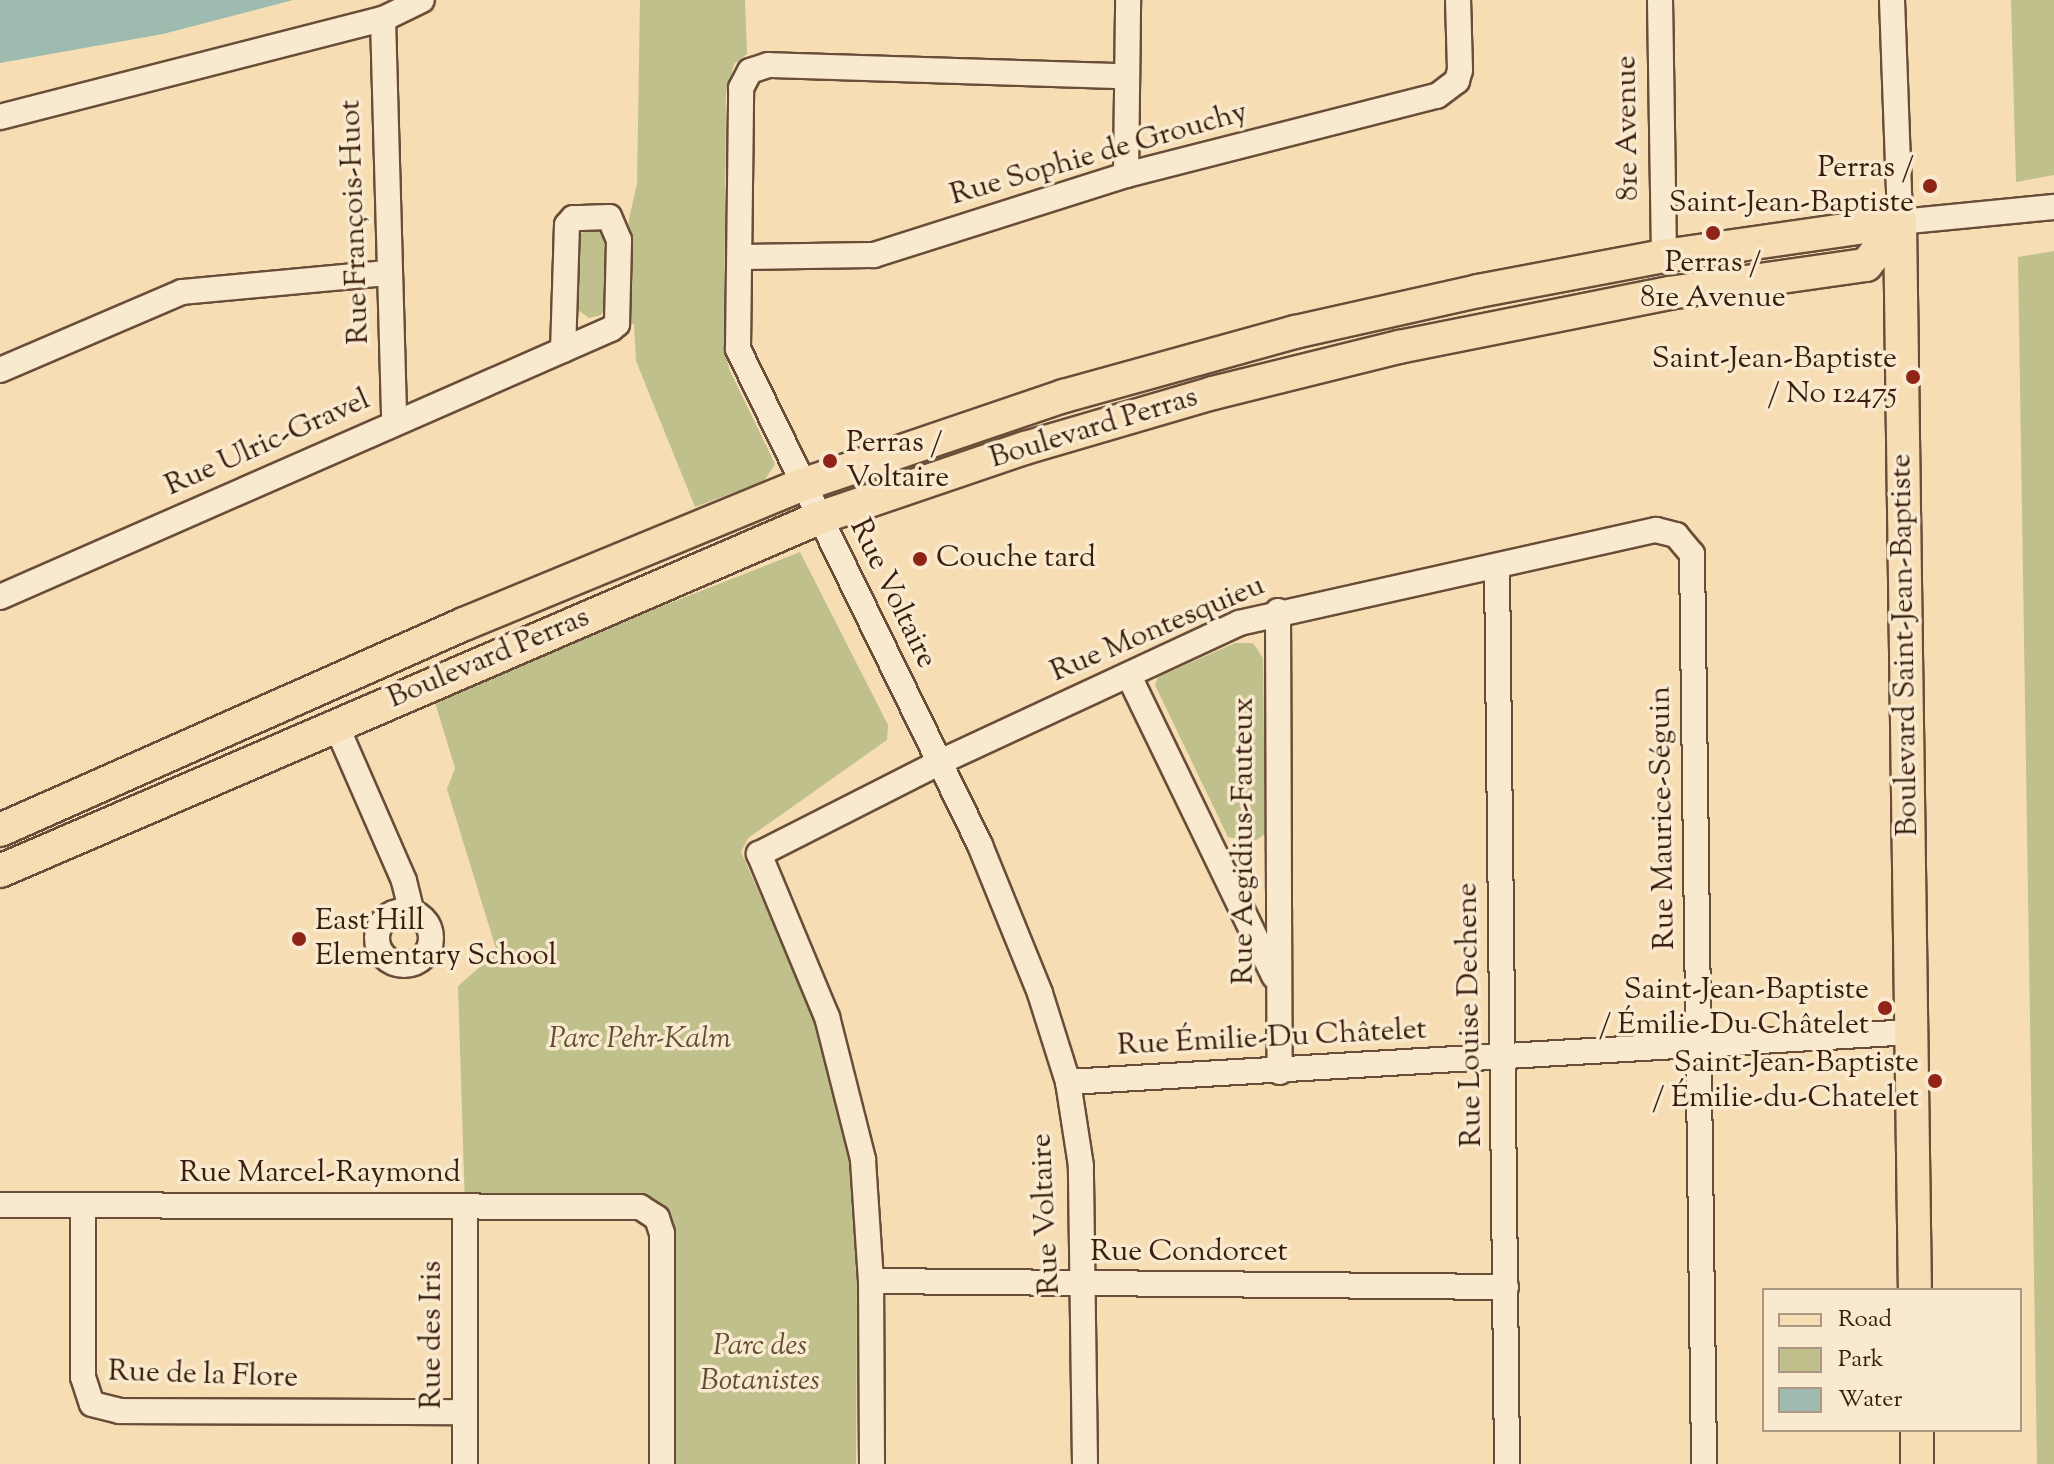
<!DOCTYPE html>
<meta charset="utf-8">
<style>
body{margin:0}
#map{position:relative;width:2054px;height:1464px;overflow:hidden;background:#f6ddb4;font-family:"Sorts Mill Goudy",serif}
div>[style]{position:absolute}
[style*='--x']{left:calc(var(--x)*1px);top:calc(var(--y)*1px);width:calc(var(--w)*1px);rotate:calc(var(--a)*1deg)}
.green>*{inset:0;background:#bfc08b}
.water>*{inset:0;background:#9dbbaf}
.roads{filter:drop-shadow(2px 0 #694d38) drop-shadow(-2px 0 #694d38) drop-shadow(0 2px #694d38) drop-shadow(0 -2px #694d38)}
.minor>*{height:24px;margin:-12px;padding:0 12px;transform-origin:12px;border-radius:12px;background:#f9e9ce}
.minor>.ring{margin:-12px;padding:0;box-sizing:content-box;background:none;border:24px solid #f9e9ce;border-radius:50%}
.major>*{height:32px;margin:-16px;padding:0 16px;transform-origin:16px;border-radius:16px;background:#f6ddb4}
.dots>*{width:22px;height:22px;translate:-50% -50%;box-sizing:border-box;border:4px solid #f9e9ce;border-radius:50%}
span{translate:-50% -50%;white-space:nowrap;text-align:center;line-height:1.15;-webkit-text-stroke:7px #f9e9ce;paint-order:stroke}
.street-label{font-size:30px;color:#3a1d0f}
.poi-label{font-size:30px;color:#3a1d0f}
.right{translate:-100% -50%;text-align:right}
.left{translate:0 -50%;text-align:left}
.park-label{font-size:30px;color:#624e34;font-style:italic}
.legend{position:absolute;left:1762px;top:1288px;width:260px;height:144px;box-sizing:border-box;background:#f9e9ce;border:2px solid #ad9782;margin:0;padding:10px 14px;list-style:none;font-size:24px;color:#3a1d0f}
.legend li{display:flex;align-items:center;gap:16px;height:40px}
.legend b{width:40px;border:2px solid #ad9782}
</style>
<div id="map">
<div class="green">
<i style="clip-path:polygon(640px 0,745px 0,747px 54px,734px 64px,726px 93px,724px 343px,729px 369px,775px 464px,764px 481px,695px 507px,636px 361px,634px 324px,625px 325px,629px 219px,637px 184px)"></i>
<i style="clip-path:polygon(2011px 0,2054px 0,2054px 175px,2016px 182px)"></i>
<i style="clip-path:polygon(588px 229px,599px 231px,608px 241px,608px 305px,601px 315px,589px 318px,575px 308px,577px 236px)"></i>
<i style="clip-path:polygon(2054px 251px,2054px 1464px,2037px 1464px,2018px 257px)"></i>
<i style="clip-path:polygon(800px 552px,888px 725px,887px 740px,748px 838px,741px 852px,814px 1016px,849px 1145px,857px 1274px,856px 1464px,662px 1464px,662px 1233px,640px 1207px,465px 1207px,458px 986px,497px 952px,447px 789px,455px 768px,433px 696px)"></i>
<i style="clip-path:polygon(1235px 643px,1253px 643px,1263px 658px,1265px 834px,1253px 842px,1228px 837px,1155px 685px,1158px 677px)"></i>
</div>
<div class="water">
<i style="clip-path:polygon(0 0,293px 0,163px 34px,0 63px)"></i>
</div>
<div class="roads">
<div class="minor">
<i style="--x:1660;--y:0;--w:256;--a:89.1"></i>
<i style="--x:1892;--y:0;--w:222;--a:87.9"></i>
<i style="--x:1900;--y:222;--w:155;--a:-5.6"></i>
<i style="--x:383;--y:19;--w:404;--a:88.4"></i>
<i style="--x:0;--y:117;--w:395;--a:-14.4"></i>
<i style="--x:383;--y:19;--w:43;--a:-26"></i>
<i style="--x:1126;--y:175;--w:175;--a:-89.3"></i>
<i style="--x:740;--y:257;--w:134;--a:-0.9"></i>
<i style="--x:874;--y:255;--w:264;--a:-17.6"></i>
<i style="--x:1126;--y:175;--w:321;--a:-14.3"></i>
<i style="--x:1437;--y:96;--w:25;--a:-37"></i>
<i style="--x:1457;--y:81;--w:11;--a:-75"></i>
<i style="--x:1460;--y:70;--w:70;--a:-91.6"></i>
<i style="--x:0;--y:370;--w:198;--a:-23.2"></i>
<i style="--x:182;--y:292;--w:207;--a:-5.3"></i>
<i style="--x:1497;--y:566;--w:898;--a:89.36"></i>
<i style="--x:0;--y:597;--w:667;--a:-23.68"></i>
<i style="--x:611;--y:329;--w:8;--a:-40"></i>
<i style="--x:617;--y:324;--w:84;--a:-88.6"></i>
<i style="--x:619;--y:240;--w:25;--a:-113"></i>
<i style="--x:609;--y:217;--w:36;--a:178"></i>
<i style="--x:573;--y:218;--w:9;--a:131"></i>
<i style="--x:567;--y:225;--w:125;--a:91.8"></i>
<i style="--x:1278;--y:611;--w:461;--a:89.8"></i>
<i style="--x:1129;--y:676;--w:333;--a:64.2"></i>
<i style="--x:336;--y:725;--w:170;--a:66.4"></i>
<i style="--x:404;--y:881;--w:32;--a:76"></i>
<i class="ring" style="left:377px;top:911px;width:30px;height:30px"></i>
<i style="--x:1068;--y:1082;--w:844;--a:-3.39"></i>
<i style="--x:0;--y:1205;--w:640;--a:0.18"></i>
<i style="--x:640;--y:1207;--w:20;--a:33"></i>
<i style="--x:657;--y:1218;--w:16;--a:72"></i>
<i style="--x:662;--y:1233;--w:231;--a:90"></i>
<i style="--x:83;--y:1205;--w:172;--a:90"></i>
<i style="--x:83;--y:1377;--w:28;--a:72"></i>
<i style="--x:92;--y:1404;--w:29;--a:14"></i>
<i style="--x:120;--y:1411;--w:344;--a:0.2"></i>
<i style="--x:871;--y:1281;--w:635;--a:0.54"></i>
<i style="--x:465;--y:1464;--w:257;--a:-90"></i>
<i style="--x:872;--y:1464;--w:183;--a:-90.3"></i>
<i style="--x:871;--y:1281;--w:122;--a:-93.8"></i>
<i style="--x:863;--y:1159;--w:146;--a:-104.2"></i>
<i style="--x:827;--y:1017;--w:177;--a:-112.6"></i>
<i style="--x:759;--y:854;--w:203;--a:-26.9"></i>
<i style="--x:940;--y:762;--w:330;--a:-24.9"></i>
<i style="--x:1239;--y:623;--w:427;--a:-12.6"></i>
<i style="--x:1656;--y:530;--w:21;--a:14"></i>
<i style="--x:1676;--y:535;--w:25;--a:50"></i>
<i style="--x:1692;--y:554;--w:910;--a:89.24"></i>
<i style="--x:1085;--y:1464;--w:298;--a:-90.8"></i>
<i style="--x:1081;--y:1166;--w:85;--a:-98.8"></i>
<i style="--x:1068;--y:1082;--w:93;--a:-107.5"></i>
<i style="--x:1040;--y:993;--w:160;--a:-112.1"></i>
<i style="--x:980;--y:845;--w:552;--a:-116.01"></i>
<i style="--x:738;--y:349;--w:261;--a:-89.3"></i>
<i style="--x:741;--y:88;--w:19;--a:-62"></i>
<i style="--x:750;--y:71;--w:19;--a:-18"></i>
<i style="--x:768;--y:65;--w:359;--a:1.8"></i>
</div>
<div class="major">
<i style="--x:1900;--y:222;--w:1068;--a:89.2"></i>
<i style="--x:0;--y:830;--w:508;--a:-23.94"></i>
<i style="--x:464;--y:624;--w:365;--a:-22.4"></i>
<i style="--x:802;--y:485;--w:277;--a:-18.8"></i>
<i style="--x:1064;--y:396;--w:240;--a:-15.5"></i>
<i style="--x:1295;--y:332;--w:188;--a:-12.6"></i>
<i style="--x:1478;--y:291;--w:189;--a:-10.7"></i>
<i style="--x:1664;--y:256;--w:238;--a:-8.2"></i>
<i style="--x:0;--y:871;--w:892;--a:-23.32"></i>
<i style="--x:819;--y:518;--w:218;--a:-18.8"></i>
<i style="--x:1025;--y:448;--w:196;--a:-16.3"></i>
<i style="--x:1213;--y:393;--w:192;--a:-13.9"></i>
<i style="--x:1399;--y:347;--w:275;--a:-11.3"></i>
<i style="--x:1669;--y:293;--w:199;--a:-8.1"></i>
<i style="--x:1866;--y:265;--w:55;--a:-51.7"></i>
<i style="--x:1917;--y:1430;--w:34;--a:90"></i>
</div>
</div>
<div class="dots">
<i style="left:1930px;top:186px;background:#8f2418"></i>
<i style="left:1713px;top:233px;background:#8f2418"></i>
<i style="left:1913px;top:377px;background:#8f2418"></i>
<i style="left:830px;top:461px;background:#8f2418"></i>
<i style="left:920px;top:559px;background:#8f2418"></i>
<i style="left:299px;top:939px;background:#8f2418"></i>
<i style="left:1885px;top:1008px;background:#8f2418"></i>
<i style="left:1935px;top:1081px;background:#8f2418"></i>
</div>
<div class="street-label">
<span style="left:1629px;top:128px;rotate:-91deg">81e Avenue</span>
<span style="left:1099px;top:155px;rotate:-16deg">Rue Sophie de Grouchy</span>
<span style="left:356px;top:222px;rotate:-92deg">Rue François-Huot</span>
<span style="left:1094px;top:429px;rotate:-17deg">Boulevard Perras</span>
<span style="left:268px;top:444px;rotate:-24deg">Rue Ulric-Gravel</span>
<span style="left:892px;top:594px;rotate:64deg">Rue Voltaire</span>
<span style="left:1158px;top:630px;rotate:-23deg">Rue Montesquieu</span>
<span style="left:1906px;top:645px;rotate:-91deg">Boulevard Saint-Jean-Baptiste</span>
<span style="left:489px;top:659px;rotate:-23deg">Boulevard Perras</span>
<span style="left:1664px;top:818px;rotate:-91deg">Rue Maurice-Séguin</span>
<span style="left:1245px;top:841px;rotate:-90deg">Rue Aegidius-Fauteux</span>
<span style="left:1471px;top:1015px;rotate:-91deg">Rue Louise Dechene</span>
<span style="left:1272px;top:1039px;rotate:-3deg">Rue Émilie-Du Châtelet</span>
<span style="left:320px;top:1174px">Rue Marcel-Raymond</span>
<span style="left:1047px;top:1214px;rotate:-93deg">Rue Voltaire</span>
<span style="left:1189px;top:1253px">Rue Condorcet</span>
<span style="left:433px;top:1335px;rotate:-90deg">Rue des Iris</span>
<span style="left:203px;top:1376px;rotate:2deg">Rue de la Flore</span>
</div>
<div class="poi-label">
<span class="right" style="left:1914px;top:186px">Perras /<br>Saint-Jean-Baptiste</span>
<span style="left:1713px;top:281px">Perras /<br>81e Avenue</span>
<span class="right" style="left:1897px;top:377px">Saint-Jean-Baptiste<br>/ No 12475</span>
<span class="left" style="left:846px;top:461px">Perras /<br>Voltaire</span>
<span class="left" style="left:936px;top:559px">Couche tard</span>
<span class="left" style="left:315px;top:939px">East Hill<br>Elementary School</span>
<span class="right" style="left:1869px;top:1008px">Saint-Jean-Baptiste<br>/ Émilie-Du Châtelet</span>
<span class="right" style="left:1919px;top:1081px">Saint-Jean-Baptiste<br>/ Émilie-du-Chatelet</span>
</div>
<div class="park-label">
<span style="left:640px;top:1040px">Parc Pehr-Kalm</span>
<span style="left:760px;top:1364px">Parc des<br>Botanistes</span>
</div>
<ul class="legend">
<li><b style="height:10px;background:#f6ddb4"></b>Road</li>
<li><b style="height:22px;background:#bfc08b"></b>Park</li>
<li><b style="height:22px;background:#9dbbaf"></b>Water</li>
</ul>
</div>
